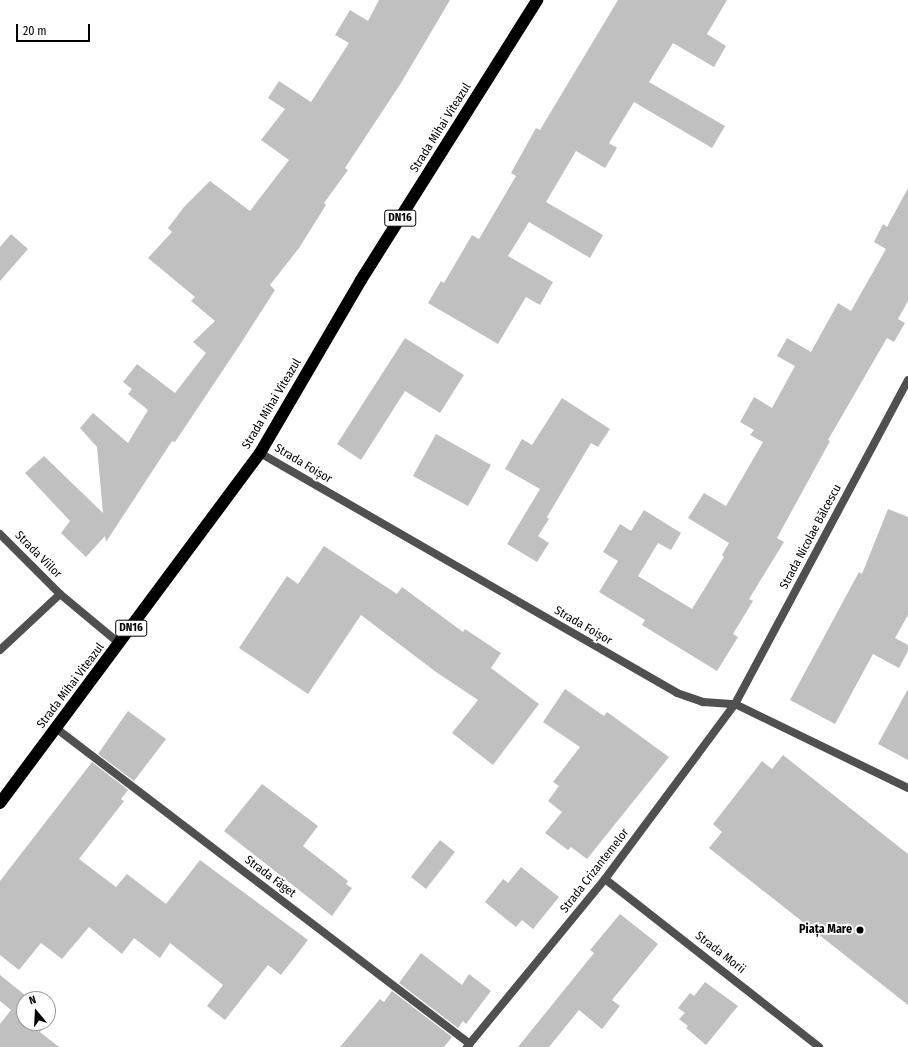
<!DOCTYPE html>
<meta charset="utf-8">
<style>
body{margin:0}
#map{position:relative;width:908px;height:1047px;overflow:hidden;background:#fff;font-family:"Fira Sans Condensed",sans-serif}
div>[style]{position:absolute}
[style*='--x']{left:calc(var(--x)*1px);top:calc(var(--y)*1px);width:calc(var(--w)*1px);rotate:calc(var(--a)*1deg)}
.building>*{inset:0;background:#c0c0c0}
.street>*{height:8px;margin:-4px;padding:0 4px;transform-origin:4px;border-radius:4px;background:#505050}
.highway>*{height:12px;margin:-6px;padding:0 6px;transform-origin:6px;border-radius:6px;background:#000}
.dots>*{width:11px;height:11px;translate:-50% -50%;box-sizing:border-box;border:2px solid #fff;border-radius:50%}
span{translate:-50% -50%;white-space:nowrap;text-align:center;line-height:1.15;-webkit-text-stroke:3.5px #fff;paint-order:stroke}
.shield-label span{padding:1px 3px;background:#fff;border:1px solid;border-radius:3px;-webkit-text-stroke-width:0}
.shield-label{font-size:11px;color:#000;font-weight:700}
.street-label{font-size:12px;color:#000}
.poi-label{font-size:12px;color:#000;font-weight:700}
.right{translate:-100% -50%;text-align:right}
.north{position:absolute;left:16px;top:991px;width:40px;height:40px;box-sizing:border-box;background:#fff;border:1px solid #999;border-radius:50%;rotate:342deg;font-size:11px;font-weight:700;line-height:16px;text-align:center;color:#000}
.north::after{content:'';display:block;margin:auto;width:14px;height:18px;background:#000;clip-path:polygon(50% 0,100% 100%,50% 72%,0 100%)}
.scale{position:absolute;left:16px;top:24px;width:74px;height:18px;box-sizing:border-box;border:2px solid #000;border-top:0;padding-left:5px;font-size:12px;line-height:14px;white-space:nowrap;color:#000;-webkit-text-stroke:3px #fff;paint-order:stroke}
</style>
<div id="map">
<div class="building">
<i style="clip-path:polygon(379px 0,450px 0,401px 83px,345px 168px,348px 170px,324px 203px,326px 205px,299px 248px,270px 285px,275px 290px,241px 343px,175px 442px,172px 441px,106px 542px,105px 536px,86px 557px,61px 533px,70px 521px,25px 473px,44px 456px,103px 513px,97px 447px,80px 428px,93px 413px,128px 443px,148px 410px,128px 394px,132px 389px,123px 382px,137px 364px,175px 393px,206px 353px,193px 342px,215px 321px,191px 301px,195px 297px,148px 258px,172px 232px,168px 228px,184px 207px,210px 181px,250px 211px,289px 160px,261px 140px,285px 109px,268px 98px,279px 81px,311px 102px,349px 43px,335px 35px,350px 10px,368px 21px)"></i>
<i style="clip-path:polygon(618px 0,727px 0,707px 34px,726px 46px,714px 67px,673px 43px,649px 82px,725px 126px,712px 148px,634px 102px,609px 143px,617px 148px,605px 168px,576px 151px,546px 202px,603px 235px,590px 258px,529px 222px,508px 256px,553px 282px,540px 305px,526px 297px,498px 344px,428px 303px,441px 281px,444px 283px,472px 235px,479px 239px,516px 176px,511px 173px,536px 128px,540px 130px)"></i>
<i style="clip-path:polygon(908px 188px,908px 301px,898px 319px,905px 323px,894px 342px,887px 338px,828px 440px,830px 441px,777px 538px,784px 542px,749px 599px,753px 601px,733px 634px,738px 637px,717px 671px,642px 625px,645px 620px,599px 592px,618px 561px,603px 552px,620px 524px,631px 531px,644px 510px,681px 533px,671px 550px,658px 543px,638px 576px,692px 609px,724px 557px,722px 555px,729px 543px,688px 518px,704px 493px,726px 506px,763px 442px,750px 435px,754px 430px,740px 422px,754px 397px,772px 408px,795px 366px,777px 356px,787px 338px,811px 352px,838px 303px,851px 311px,886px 249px,874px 242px,883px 224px,887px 227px)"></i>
<i style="clip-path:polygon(11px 234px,28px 249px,0 281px,0 247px)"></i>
<i style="clip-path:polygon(405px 338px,464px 375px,440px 413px,405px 391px,361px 460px,337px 444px)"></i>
<i style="clip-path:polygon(562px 398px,610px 429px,598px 447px,591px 443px,547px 517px,549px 519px,538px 536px,549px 543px,537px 562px,507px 544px,540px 489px,505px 469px,522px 439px,532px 445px)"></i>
<i style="clip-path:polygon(436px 434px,491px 465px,468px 506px,413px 476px)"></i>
<i style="clip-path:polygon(888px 509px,908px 517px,908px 615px,895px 638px,908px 645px,908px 651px,899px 668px,873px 654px,835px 724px,790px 700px,859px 572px,862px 574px)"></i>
<i style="clip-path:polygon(324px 546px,397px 594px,402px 587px,463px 632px,465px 629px,501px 653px,491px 668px,539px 704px,493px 765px,452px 733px,478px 700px,436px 672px,361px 615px,308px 694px,239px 648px,287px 576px,298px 584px)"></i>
<i style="clip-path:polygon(565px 689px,604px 716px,607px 712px,669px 757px,587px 859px,571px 847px,568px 850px,545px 833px,562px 812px,548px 801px,559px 786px,553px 782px,580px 747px,543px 722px)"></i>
<i style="clip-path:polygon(908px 689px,908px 760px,878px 744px)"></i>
<i style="clip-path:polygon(128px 711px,166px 739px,134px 781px,98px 754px)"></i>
<i style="clip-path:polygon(783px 755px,908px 854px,908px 1005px,709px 848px,722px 832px,713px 824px,762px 761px,772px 769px)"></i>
<i style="clip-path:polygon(92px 762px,128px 790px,121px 799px,124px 801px,79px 859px,116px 887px,127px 874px,166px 904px,200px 860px,308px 940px,281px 975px,268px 965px,225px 1020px,207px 1006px,223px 985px,170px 943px,160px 958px,134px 938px,122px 954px,89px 927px,62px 959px,41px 943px,19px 970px,0 955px,0 881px)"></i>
<i style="clip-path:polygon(262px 784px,318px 826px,303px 846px,348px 881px,346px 884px,352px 888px,332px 916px,224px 831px)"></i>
<i style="clip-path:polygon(440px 840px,455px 852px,426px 889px,411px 877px)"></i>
<i style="clip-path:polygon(521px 867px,559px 897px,533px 929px,522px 920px,516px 927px,485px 902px,503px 879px,508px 883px)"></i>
<i style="clip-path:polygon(620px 914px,658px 944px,612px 1000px,620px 1006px,602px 1029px,579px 1010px,549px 1047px,518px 1047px,594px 953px,590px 950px)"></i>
<i style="clip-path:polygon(421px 953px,462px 985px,469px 974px,491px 991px,466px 1024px,463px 1021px,458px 1028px,399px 983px)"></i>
<i style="clip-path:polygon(0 975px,30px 999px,24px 999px,24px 1023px,47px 1023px,40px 1032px,59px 1047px,0 1047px,0 1024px,11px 1010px,0 1001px)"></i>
<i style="clip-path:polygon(705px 982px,738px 1006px,706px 1045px,686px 1028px,688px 1026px,679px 1019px,685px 1013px,678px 1008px,690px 993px,694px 996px)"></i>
<i style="clip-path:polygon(392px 991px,452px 1037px,444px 1047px,340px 1047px,380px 999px,384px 1002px)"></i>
</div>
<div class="street">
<i style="--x:260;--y:453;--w:481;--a:29.9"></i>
<i style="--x:677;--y:693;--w:28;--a:19"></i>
<i style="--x:703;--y:702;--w:32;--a:4"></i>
<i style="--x:735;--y:704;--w:192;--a:25.9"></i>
<i style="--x:0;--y:534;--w:85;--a:45"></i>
<i style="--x:0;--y:650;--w:82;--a:-43"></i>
<i style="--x:60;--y:594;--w:78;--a:39.8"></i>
<i style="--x:57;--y:729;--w:519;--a:37.33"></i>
<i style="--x:605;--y:879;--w:272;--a:38.1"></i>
<i style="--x:467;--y:1047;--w:217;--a:-50.6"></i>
<i style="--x:605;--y:879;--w:218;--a:-53.4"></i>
<i style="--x:735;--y:704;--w:367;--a:-61.9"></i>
</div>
<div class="highway">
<i style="--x:0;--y:803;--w:436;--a:-53.4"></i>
<i style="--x:260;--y:453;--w:200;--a:-59.7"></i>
<i style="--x:361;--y:280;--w:331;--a:-57.8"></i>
</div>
<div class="dots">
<i style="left:860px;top:930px;background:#000"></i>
</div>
<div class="shield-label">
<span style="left:400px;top:218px">DN16</span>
<span style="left:131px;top:628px">DN16</span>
</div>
<div class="street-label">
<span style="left:441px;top:128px;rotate:-58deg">Strada Mihai Viteazul</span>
<span style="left:272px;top:404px;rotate:-59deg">Strada Mihai Viteazul</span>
<span style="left:303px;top:464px;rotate:31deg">Strada Foișor</span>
<span style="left:811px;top:537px;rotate:-62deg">Strada Nicolae Bălcescu</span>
<span style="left:38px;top:555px;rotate:45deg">Strada Viilor</span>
<span style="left:583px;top:626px;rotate:30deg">Strada Foișor</span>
<span style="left:71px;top:686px;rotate:-53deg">Strada Mihai Viteazul</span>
<span style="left:595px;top:871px;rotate:-52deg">Strada Crizantemelor</span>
<span style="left:270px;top:877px;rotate:37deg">Strada Făget</span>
<span style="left:720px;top:953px;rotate:38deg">Strada Morii</span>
</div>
<div class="poi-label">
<span class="right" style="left:852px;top:930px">Piața Mare</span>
</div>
<div class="north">N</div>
<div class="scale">20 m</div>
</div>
